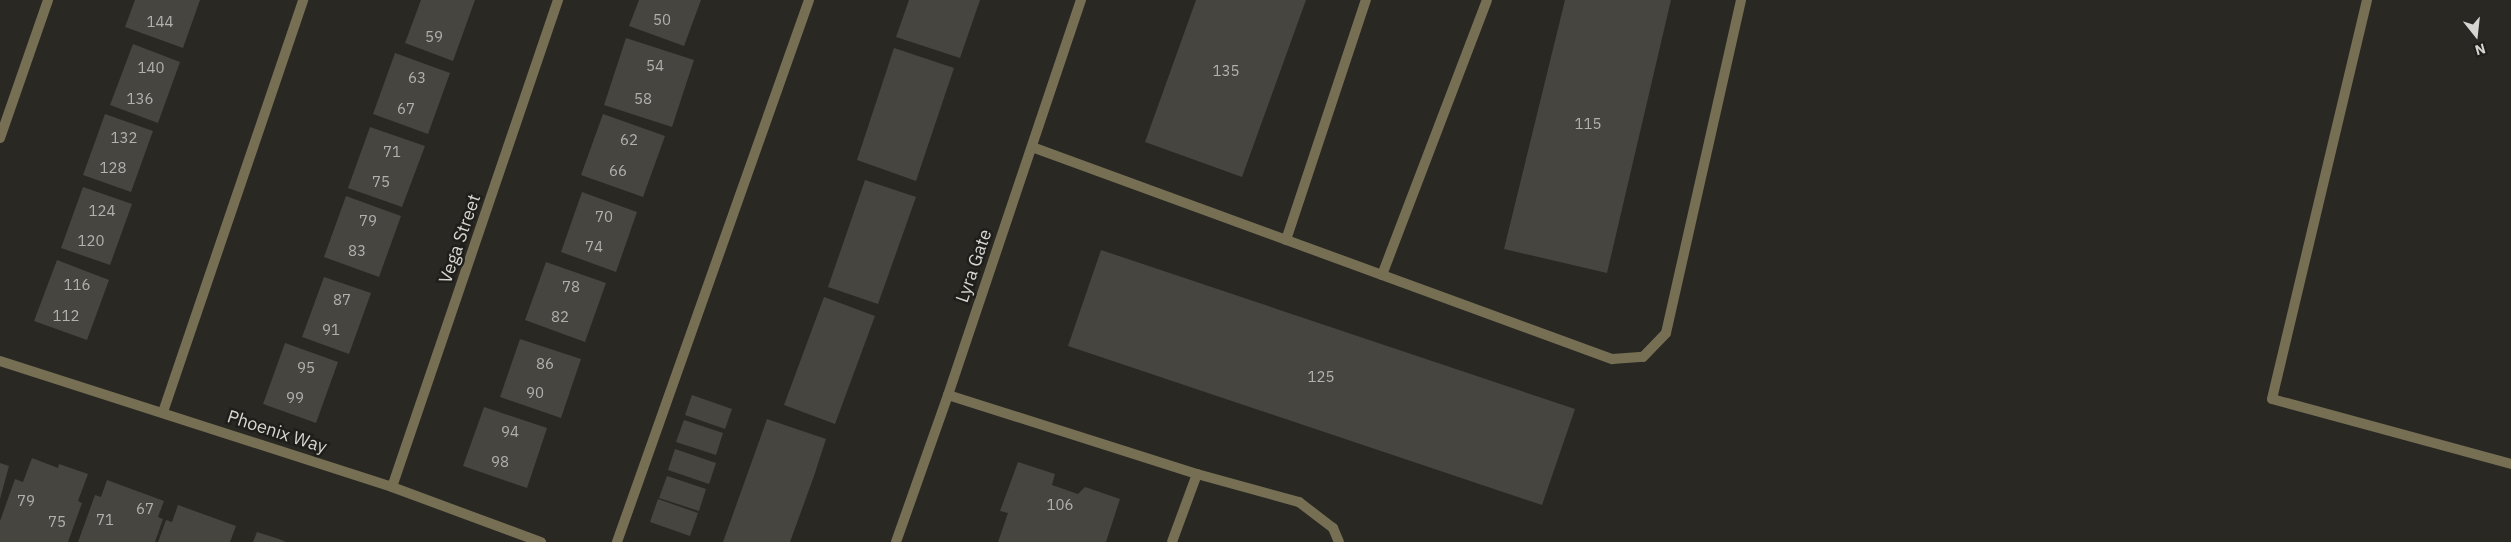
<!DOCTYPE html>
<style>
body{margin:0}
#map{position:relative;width:2511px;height:542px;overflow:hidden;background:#292823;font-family:"IBM Plex Sans",sans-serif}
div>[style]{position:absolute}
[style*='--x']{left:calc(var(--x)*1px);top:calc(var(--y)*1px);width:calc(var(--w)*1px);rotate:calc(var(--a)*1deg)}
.building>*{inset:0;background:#464540}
.lane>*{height:10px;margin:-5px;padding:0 5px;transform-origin:5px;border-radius:5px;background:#766f54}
.street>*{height:10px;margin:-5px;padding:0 5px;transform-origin:5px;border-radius:5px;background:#766f54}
span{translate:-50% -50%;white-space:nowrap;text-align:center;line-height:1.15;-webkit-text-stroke:5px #201e1a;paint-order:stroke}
.number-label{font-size:15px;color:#b1b1ad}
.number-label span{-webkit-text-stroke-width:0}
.street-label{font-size:18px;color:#d5d5d1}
.north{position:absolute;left:2451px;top:10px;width:50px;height:50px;-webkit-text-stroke:4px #201e1a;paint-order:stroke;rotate:164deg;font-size:14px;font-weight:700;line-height:20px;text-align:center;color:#d5d5d1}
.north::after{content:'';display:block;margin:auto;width:18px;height:22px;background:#d5d5d1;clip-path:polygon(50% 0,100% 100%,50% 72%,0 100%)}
</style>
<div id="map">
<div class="building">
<i style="clip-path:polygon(135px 0,200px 0,183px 48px,125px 27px)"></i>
<i style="clip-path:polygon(421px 0,475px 0,453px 61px,405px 43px)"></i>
<i style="clip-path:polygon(639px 0,701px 0,684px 46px,629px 26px)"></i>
<i style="clip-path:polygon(909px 0,980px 0,960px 58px,896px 37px)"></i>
<i style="clip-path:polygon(1196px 0,1306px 0,1242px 177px,1145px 142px)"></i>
<i style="clip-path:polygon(1565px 0,1671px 0,1607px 273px,1504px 249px)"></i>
<i style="clip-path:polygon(626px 38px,694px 60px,672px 127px,604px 105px)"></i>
<i style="clip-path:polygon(133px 44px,180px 62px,158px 123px,110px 105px)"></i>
<i style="clip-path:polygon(894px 48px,954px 68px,916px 181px,857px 160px)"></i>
<i style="clip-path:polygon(395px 53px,450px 73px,428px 134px,373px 114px)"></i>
<i style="clip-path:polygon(105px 114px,153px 131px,131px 192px,83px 175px)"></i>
<i style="clip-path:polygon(603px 114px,665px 136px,643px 197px,581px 175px)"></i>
<i style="clip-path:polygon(370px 127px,425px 146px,402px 207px,348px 188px)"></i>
<i style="clip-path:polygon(865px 180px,916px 197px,878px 304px,828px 287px)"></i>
<i style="clip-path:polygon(83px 187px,132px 204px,110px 265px,61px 248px)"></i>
<i style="clip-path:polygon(582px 192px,637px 212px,616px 272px,561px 252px)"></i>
<i style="clip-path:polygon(346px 196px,401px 216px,379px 277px,324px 257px)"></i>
<i style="clip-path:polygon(1101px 250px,1575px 409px,1542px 505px,1068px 346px)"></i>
<i style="clip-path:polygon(57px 260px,109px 280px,87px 340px,34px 321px)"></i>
<i style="clip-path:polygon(546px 262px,606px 283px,585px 342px,525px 320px)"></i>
<i style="clip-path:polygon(324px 277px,371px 293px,349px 354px,302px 337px)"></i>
<i style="clip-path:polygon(824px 297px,875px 316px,835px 424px,784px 405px)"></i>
<i style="clip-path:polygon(520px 339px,581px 359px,561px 418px,500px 397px)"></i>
<i style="clip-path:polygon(285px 343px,338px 362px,316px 423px,263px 404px)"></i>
<i style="clip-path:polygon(692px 395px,732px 409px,725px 429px,685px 415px)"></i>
<i style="clip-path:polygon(484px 407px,547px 428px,527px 488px,463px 466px)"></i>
<i style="clip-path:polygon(767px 419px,826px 439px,814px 476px,790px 542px,723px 542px)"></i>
<i style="clip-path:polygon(684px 420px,723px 433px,716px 455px,676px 442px)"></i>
<i style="clip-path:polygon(675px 449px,716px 463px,709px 484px,668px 470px)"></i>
<i style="clip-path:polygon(32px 458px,58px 468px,59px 464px,88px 474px,78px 501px,82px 503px,68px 542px,0 542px,0 521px,15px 479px,23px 482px)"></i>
<i style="clip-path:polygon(1018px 462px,1055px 474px,1052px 485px,1078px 494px,1085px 487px,1120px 499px,1106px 542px,998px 542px,1008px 513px,1000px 511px)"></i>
<i style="clip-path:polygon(0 463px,9px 466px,0 499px)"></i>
<i style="clip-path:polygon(667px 476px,706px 489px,699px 511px,659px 498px)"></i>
<i style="clip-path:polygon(107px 480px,164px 501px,158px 517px,163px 519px,155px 542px,78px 542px,95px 495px,101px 497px)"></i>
<i style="clip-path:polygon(658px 499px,698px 513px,690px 536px,650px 522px)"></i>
<i style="clip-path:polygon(178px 505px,236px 526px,230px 542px,158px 542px,166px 520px,172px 522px)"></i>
<i style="clip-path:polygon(257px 532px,279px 539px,286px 542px,253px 542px)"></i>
</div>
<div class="lane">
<i style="--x:2367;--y:0;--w:410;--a:103.4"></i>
<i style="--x:2272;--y:399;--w:248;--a:15.2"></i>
<i style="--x:1032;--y:147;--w:618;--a:20.08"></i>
<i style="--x:1612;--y:359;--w:31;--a:-4"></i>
<i style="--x:1643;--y:357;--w:33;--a:-46"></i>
<i style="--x:1666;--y:333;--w:341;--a:-77.3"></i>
<i style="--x:1286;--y:240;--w:253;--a:-71.6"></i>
<i style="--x:1382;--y:275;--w:294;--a:-69.1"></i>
<i style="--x:948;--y:395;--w:261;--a:17.6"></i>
<i style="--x:1197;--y:474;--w:72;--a:110.2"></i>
<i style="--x:163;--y:412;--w:435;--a:-71.2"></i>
<i style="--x:1197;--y:474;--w:106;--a:15.4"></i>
<i style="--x:1299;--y:502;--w:43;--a:37.4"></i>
<i style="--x:1333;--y:528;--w:15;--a:67"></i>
<i style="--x:617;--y:542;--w:575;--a:-70.49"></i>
</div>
<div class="street">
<i style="--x:0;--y:138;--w:146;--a:-70.8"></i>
<i style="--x:0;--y:361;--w:412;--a:17.8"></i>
<i style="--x:392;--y:487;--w:159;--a:20.3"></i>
<i style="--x:392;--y:487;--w:515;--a:-71.18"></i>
<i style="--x:896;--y:542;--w:156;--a:-70.5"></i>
<i style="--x:948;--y:395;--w:417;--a:-71.4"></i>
</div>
<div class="number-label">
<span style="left:662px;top:20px">50</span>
<span style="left:160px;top:22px">144</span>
<span style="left:434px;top:37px">59</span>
<span style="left:655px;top:66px">54</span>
<span style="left:151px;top:68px">140</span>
<span style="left:1226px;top:71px">135</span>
<span style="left:417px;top:78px">63</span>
<span style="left:140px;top:99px">136</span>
<span style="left:643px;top:99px">58</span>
<span style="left:406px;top:109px">67</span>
<span style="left:1588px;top:124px">115</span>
<span style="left:124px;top:138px">132</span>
<span style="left:629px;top:140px">62</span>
<span style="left:392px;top:152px">71</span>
<span style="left:113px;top:168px">128</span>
<span style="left:618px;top:171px">66</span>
<span style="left:381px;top:182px">75</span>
<span style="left:102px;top:211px">124</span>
<span style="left:604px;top:217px">70</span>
<span style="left:368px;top:221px">79</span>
<span style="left:91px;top:241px">120</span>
<span style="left:594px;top:247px">74</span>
<span style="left:357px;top:251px">83</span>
<span style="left:77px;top:285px">116</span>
<span style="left:571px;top:287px">78</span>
<span style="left:342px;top:300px">87</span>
<span style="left:66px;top:316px">112</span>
<span style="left:560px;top:317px">82</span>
<span style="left:331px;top:330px">91</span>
<span style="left:545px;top:364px">86</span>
<span style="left:306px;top:368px">95</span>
<span style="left:1321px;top:377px">125</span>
<span style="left:535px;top:393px">90</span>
<span style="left:295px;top:398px">99</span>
<span style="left:510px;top:432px">94</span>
<span style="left:500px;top:462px">98</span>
<span style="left:26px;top:501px">79</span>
<span style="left:1060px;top:505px">106</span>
<span style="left:145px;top:509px">67</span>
<span style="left:105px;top:520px">71</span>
<span style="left:57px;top:522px">75</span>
</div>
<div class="street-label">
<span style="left:460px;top:239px;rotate:-71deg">Vega Street</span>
<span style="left:974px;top:266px;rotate:-71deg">Lyra Gate</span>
<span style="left:277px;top:432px;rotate:18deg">Phoenix Way</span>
</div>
<div class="north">N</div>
</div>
